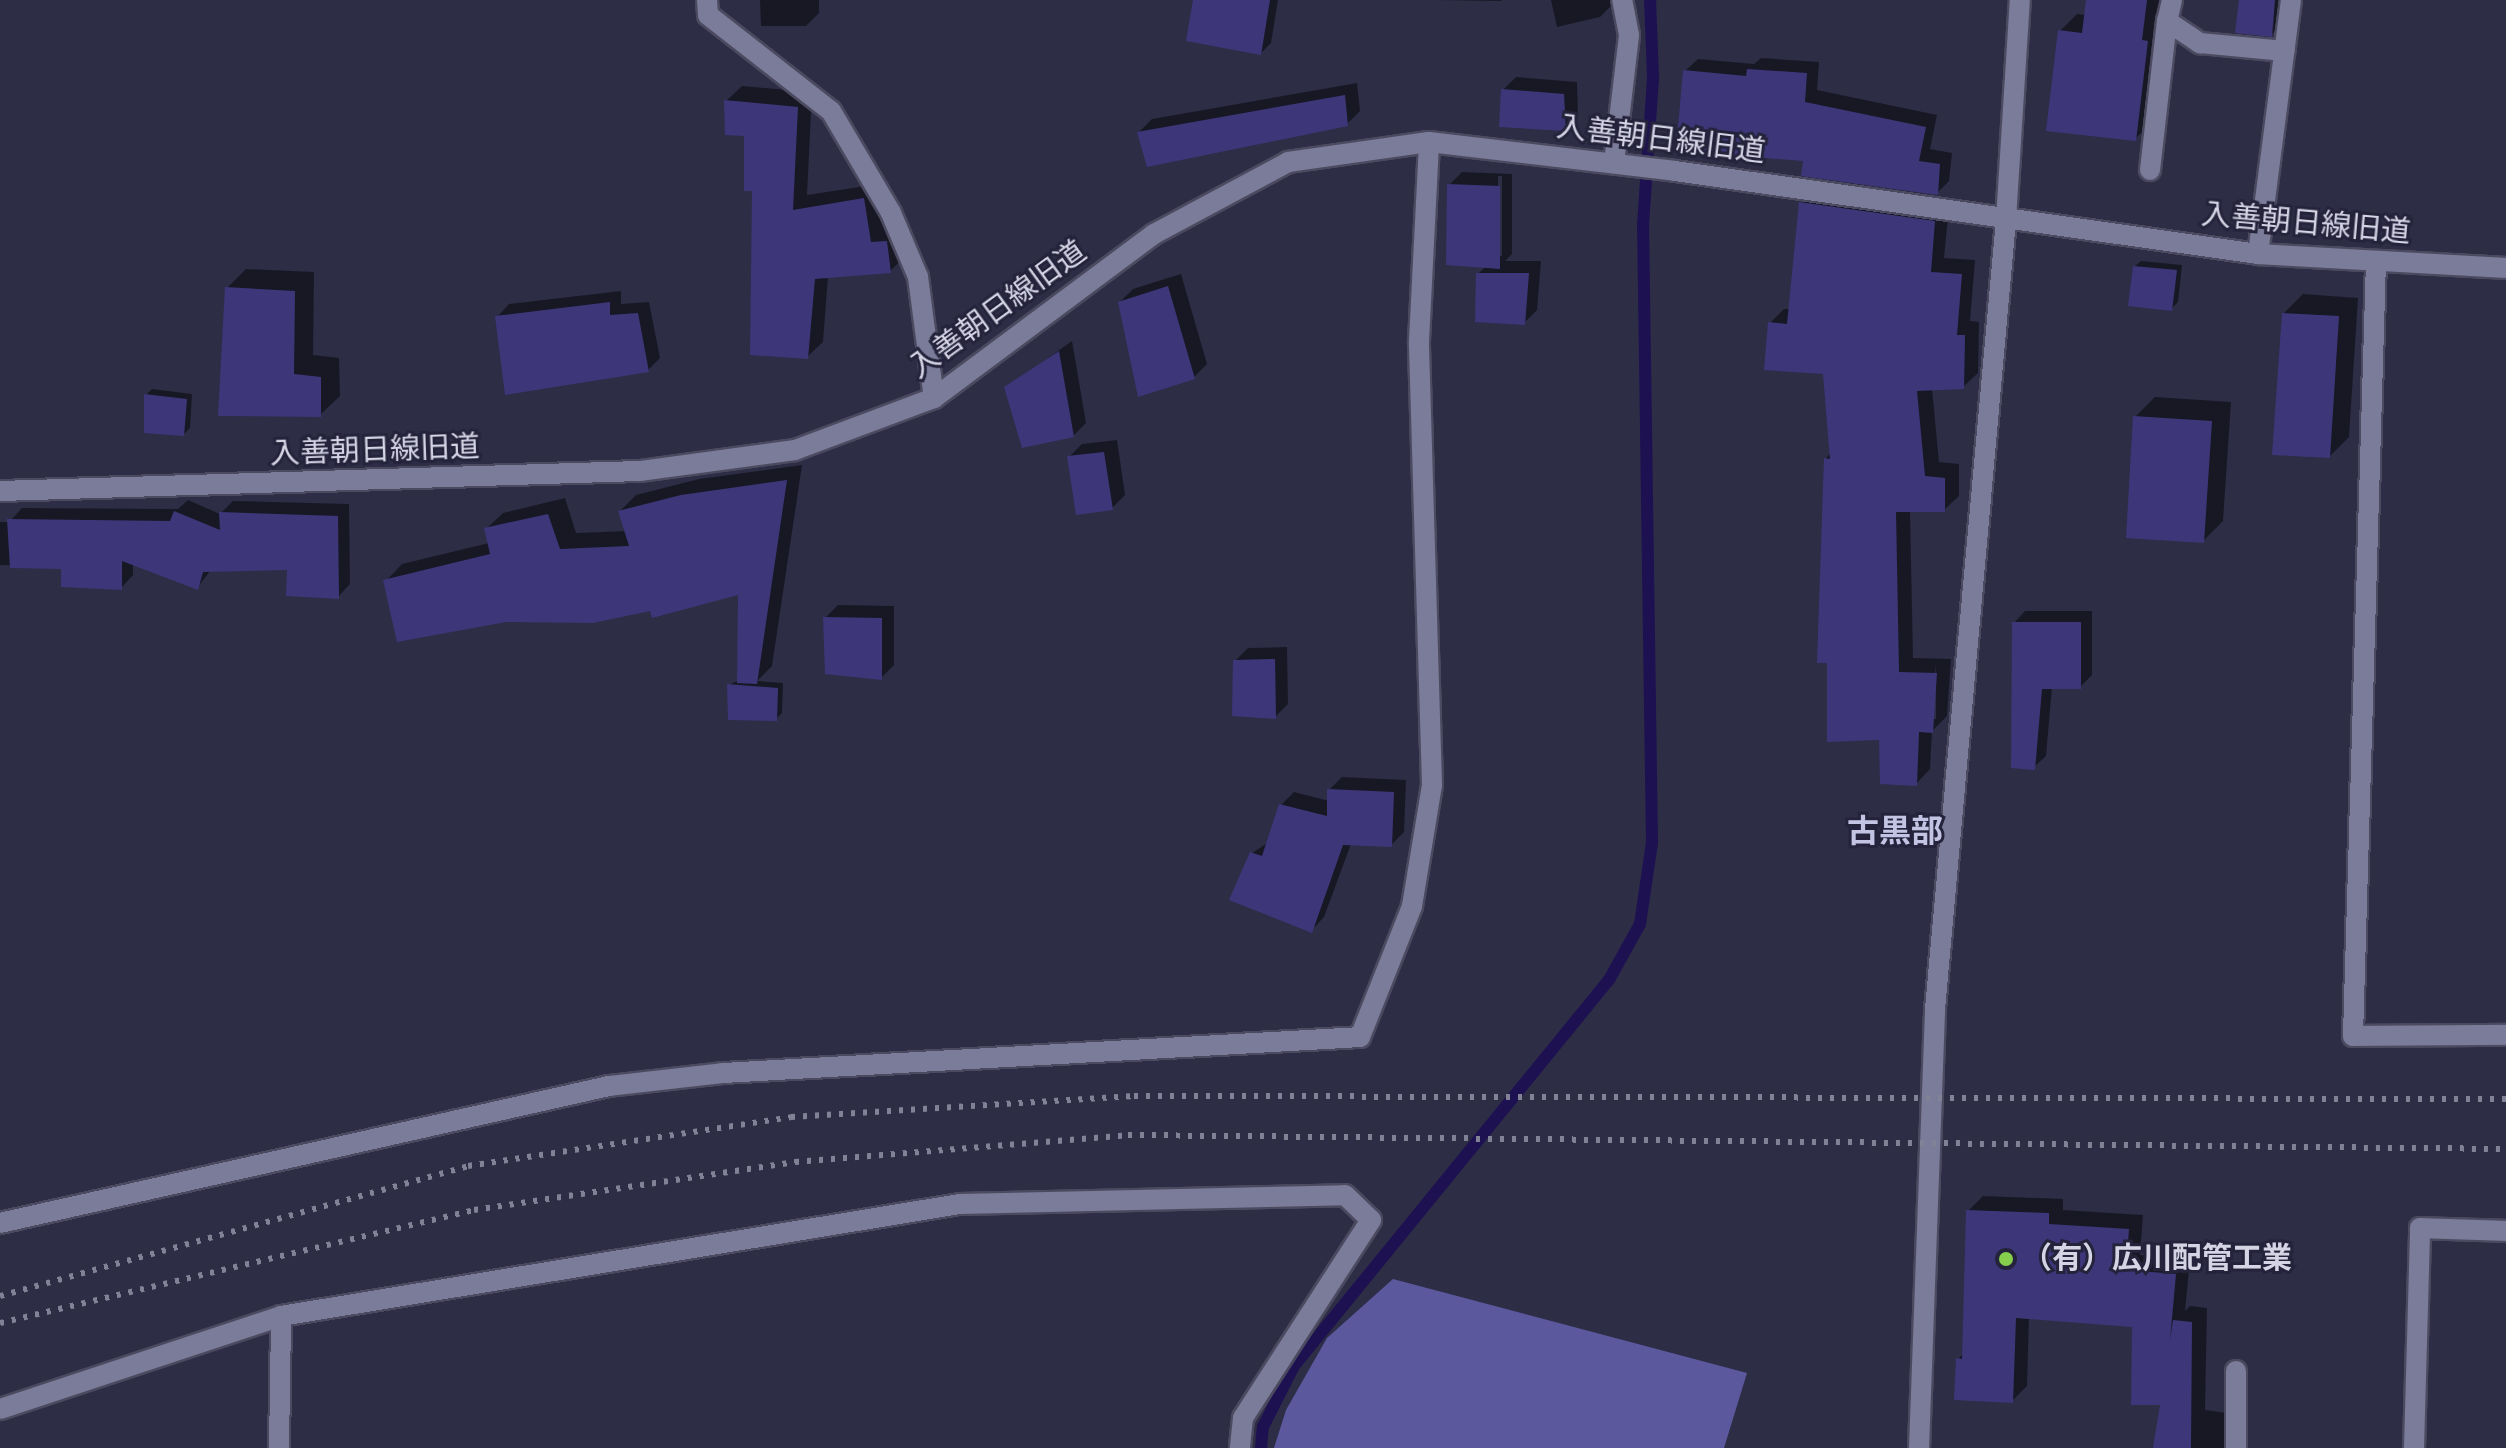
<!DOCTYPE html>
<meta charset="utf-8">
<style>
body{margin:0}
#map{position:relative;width:2506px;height:1448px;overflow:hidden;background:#2d2d46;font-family:Signika,"Noto Sans JP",sans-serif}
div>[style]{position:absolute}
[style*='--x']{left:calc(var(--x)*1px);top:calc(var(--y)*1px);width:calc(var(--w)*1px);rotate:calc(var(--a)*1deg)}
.forest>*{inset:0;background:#5b589e}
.shadow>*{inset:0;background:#0007}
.stream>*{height:12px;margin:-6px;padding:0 6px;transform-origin:6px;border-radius:6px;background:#1e1152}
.building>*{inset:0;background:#3d377a}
.roads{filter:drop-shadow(2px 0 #4b4a60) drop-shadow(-2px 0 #4b4a60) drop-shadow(0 2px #4b4a60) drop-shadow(0 -2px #4b4a60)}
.minor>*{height:20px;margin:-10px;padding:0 10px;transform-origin:10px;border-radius:10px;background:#7b7c99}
.rail>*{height:6px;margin-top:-3px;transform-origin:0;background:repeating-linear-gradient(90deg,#828297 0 4px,transparent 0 12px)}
.dots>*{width:22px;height:22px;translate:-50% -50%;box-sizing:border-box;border:4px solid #24233b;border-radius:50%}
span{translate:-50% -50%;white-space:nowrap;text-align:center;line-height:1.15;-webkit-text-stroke:6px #24233b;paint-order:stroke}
.street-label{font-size:30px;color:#d4d4e5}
.poi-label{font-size:30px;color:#d4d4e5;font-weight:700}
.left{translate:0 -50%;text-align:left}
.neighbourhood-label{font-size:32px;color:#c3c4e4;font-weight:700}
</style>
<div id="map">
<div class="forest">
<i style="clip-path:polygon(1393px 1279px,1747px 1373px,1724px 1448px,1274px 1448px,1286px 1410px,1327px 1338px)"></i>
</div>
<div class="shadow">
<i style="clip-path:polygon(760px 0,819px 0,819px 13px,806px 26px,761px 26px)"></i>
<i style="clip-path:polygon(1195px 0,1278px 0,1271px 43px,1261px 53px)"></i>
<i style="clip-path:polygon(1438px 0,1502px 0,1501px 1px)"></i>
<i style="clip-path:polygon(1551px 0,1612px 0,1613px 4px,1600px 17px,1557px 27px)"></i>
<i style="clip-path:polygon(2088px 0,2163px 0,2152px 122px,2135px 139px,2060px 31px,2077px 14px,2086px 15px)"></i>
<i style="clip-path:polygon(2241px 0,2286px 0,2284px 22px,2271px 35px)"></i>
<i style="clip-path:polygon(1761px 58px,1819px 62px,1817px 90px,1937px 115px,1930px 149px,1952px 153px,1949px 181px,1937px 193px,1805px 159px,1685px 71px,1698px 59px,1754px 64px)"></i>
<i style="clip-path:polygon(1516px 77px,1577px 82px,1578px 116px,1565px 129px,1503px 90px)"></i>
<i style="clip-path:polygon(1357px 83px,1360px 111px,1347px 124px,1139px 132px,1152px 119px)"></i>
<i style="clip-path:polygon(742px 86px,812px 92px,807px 195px,879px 184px,886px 228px,902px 227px,906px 256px,890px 271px,828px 276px,823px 342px,807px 357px,754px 189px,746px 134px,726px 101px)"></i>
<i style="clip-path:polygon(evenodd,1462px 172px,1512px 174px,1512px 254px,1505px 261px,1541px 261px,1537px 310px,1524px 323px,1478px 274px,1486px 266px,1449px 185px,1462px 172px,1498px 176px,1502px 176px,1502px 256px,1498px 256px,1498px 176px)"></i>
<i style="clip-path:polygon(evenodd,1815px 188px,1949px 207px,1944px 258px,1975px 260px,1970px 321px,1979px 322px,1978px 373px,1963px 387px,1932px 389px,1939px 462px,1959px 464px,1959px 496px,1944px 510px,1910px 510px,1913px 658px,1951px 659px,1947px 716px,1932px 731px,1930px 769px,1916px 784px,1881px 738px,1826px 458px,1832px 452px,1825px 373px,1770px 323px,1784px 309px,1791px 309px,1801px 203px,1815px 188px,1936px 663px,1936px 719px,1932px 719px,1936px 663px)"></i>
<i style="clip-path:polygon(2141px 261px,2182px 265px,2178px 302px,2172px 308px,2134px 267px)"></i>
<i style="clip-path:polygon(246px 269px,314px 272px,313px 355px,339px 358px,340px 396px,320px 415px,227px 288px)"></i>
<i style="clip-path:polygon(1181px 274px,1207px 364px,1194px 377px,1120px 302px,1133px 289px)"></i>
<i style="clip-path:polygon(621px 291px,621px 304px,649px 302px,660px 358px,648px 370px,497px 317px,509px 304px)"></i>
<i style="clip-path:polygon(2303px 294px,2358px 298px,2349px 437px,2330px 456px,2283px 314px)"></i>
<i style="clip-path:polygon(1072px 341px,1086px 423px,1073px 436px,1006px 388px)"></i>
<i style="clip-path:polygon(152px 389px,192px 394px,190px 428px,184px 434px,146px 395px)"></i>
<i style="clip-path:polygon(2155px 397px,2231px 402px,2223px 521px,2203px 541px,2135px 417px)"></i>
<i style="clip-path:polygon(1117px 440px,1125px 495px,1112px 508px,1069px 457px,1082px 444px)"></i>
<i style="clip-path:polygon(802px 465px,772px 666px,757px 681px,783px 683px,782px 713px,776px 719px,729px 685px,739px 680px,740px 593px,652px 609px,386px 581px,402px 564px,489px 543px,486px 529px,503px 513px,565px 498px,576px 533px,627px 531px,620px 511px,636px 495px,699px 479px)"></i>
<i style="clip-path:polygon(188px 500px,220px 514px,233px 501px,349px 504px,350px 584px,338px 597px,289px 568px,211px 570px,197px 588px,133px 564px,133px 575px,121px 588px,63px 567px,0 565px,0 522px,9px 522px,22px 508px,178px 509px)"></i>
<i style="clip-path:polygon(838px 605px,894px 606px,894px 665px,881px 678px,825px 618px)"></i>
<i style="clip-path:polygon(2025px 611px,2092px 611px,2092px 675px,2080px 687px,2052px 687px,2046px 756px,2034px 767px,2014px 623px)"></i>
<i style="clip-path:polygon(1287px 647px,1288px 704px,1275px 717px,1235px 661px,1248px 648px)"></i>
<i style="clip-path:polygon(1342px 777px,1406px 780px,1404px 832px,1391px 845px,1351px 844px,1324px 917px,1312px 930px,1252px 853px,1269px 842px,1281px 805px,1294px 792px,1329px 801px,1329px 790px)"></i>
<i style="clip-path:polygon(1983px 1196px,2063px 1199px,2063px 1210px,2143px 1215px,2140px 1255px,2190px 1259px,2185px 1311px,2190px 1306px,2207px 1308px,2205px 1410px,2233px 1414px,2228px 1448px,2155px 1448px,2162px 1403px,2134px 1325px,2029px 1317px,2027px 1386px,2012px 1401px,1958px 1359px,1964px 1353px,1968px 1211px)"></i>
</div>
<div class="stream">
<i style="--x:1261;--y:1448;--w:21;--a:-85"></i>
<i style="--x:1263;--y:1427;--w:68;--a:-63.1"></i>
<i style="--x:1294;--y:1366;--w:498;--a:-50.8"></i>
<i style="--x:1609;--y:980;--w:64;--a:-61"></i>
<i style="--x:1640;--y:924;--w:82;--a:-81.6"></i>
<i style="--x:1652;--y:843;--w:618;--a:-90.83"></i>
<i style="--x:1643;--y:225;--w:148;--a:-86.1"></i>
<i style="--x:1653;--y:77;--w:77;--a:-92.2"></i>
</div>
<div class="building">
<i style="clip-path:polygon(1193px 0,1270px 0,1261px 55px,1186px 41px)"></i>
<i style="clip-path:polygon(2086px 0,2147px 0,2142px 40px,2148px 41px,2136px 141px,2046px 131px,2058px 30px,2082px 33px)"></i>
<i style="clip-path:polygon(2239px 0,2275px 0,2272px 37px,2235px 33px)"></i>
<i style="clip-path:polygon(1747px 69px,1807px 73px,1805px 102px,1926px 127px,1919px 161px,1940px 164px,1938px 195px,1801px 176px,1803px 161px,1676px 151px,1683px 70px,1746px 76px)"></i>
<i style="clip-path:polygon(1501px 89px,1564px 94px,1566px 131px,1499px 127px)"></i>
<i style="clip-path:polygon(1345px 95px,1348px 126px,1147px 167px,1137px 132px)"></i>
<i style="clip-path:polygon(724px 100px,798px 107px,793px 210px,864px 198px,871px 242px,887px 241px,891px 273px,815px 279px,808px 359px,750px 355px,752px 191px,744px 191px,744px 136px,725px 135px)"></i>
<i style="clip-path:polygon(1447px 184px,1500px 186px,1500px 269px,1446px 265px)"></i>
<i style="clip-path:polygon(1799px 202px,1935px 221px,1931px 272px,1962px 274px,1957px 335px,1965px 335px,1964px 389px,1917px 391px,1925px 476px,1945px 478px,1945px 512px,1896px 512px,1899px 672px,1937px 673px,1933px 733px,1919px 732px,1917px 786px,1880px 784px,1879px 740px,1827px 742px,1827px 663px,1817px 663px,1824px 458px,1830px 459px,1823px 374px,1764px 370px,1768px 322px,1787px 324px)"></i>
<i style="clip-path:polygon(2133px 266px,2177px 270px,2172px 311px,2128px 306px)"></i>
<i style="clip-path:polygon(1476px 273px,1529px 273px,1525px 325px,1475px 322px)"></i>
<i style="clip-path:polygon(1168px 286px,1195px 379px,1138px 397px,1118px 302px)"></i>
<i style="clip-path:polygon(225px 287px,295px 291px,294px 374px,321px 377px,321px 417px,218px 416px)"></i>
<i style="clip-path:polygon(610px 302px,610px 315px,638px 313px,649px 372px,505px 395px,495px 316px)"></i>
<i style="clip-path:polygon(2282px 313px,2339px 316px,2330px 458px,2272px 455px)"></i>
<i style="clip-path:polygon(1059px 351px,1074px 437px,1022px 448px,1004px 387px)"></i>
<i style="clip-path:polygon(144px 394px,187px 399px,184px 436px,144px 433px)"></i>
<i style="clip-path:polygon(2133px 416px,2212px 421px,2204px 543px,2126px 538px)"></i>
<i style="clip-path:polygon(1104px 452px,1113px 510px,1076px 515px,1067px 456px)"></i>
<i style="clip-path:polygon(787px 480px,757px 684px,737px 683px,738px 595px,652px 618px,650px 611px,593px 623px,506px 622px,397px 642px,383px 580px,490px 554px,484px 528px,548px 514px,560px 549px,629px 546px,618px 511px,681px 495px)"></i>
<i style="clip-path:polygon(174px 511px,220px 530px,219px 512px,338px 516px,339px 599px,286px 596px,287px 570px,203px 572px,198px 590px,122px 561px,122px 590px,61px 587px,61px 569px,10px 568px,7px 519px,170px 521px)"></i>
<i style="clip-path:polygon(823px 617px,882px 618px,882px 680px,825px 674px)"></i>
<i style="clip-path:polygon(2012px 622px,2081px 622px,2081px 689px,2042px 689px,2035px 770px,2011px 768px)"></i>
<i style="clip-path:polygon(1275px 659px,1276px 719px,1232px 716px,1233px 660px)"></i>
<i style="clip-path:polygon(727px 684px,778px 688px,777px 721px,728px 720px)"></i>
<i style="clip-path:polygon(1327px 789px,1394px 792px,1392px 847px,1343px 845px,1312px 933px,1229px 900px,1250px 852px,1262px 856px,1279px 804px,1327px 816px)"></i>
<i style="clip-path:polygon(1966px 1210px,2049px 1213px,2049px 1224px,2129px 1229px,2126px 1270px,2176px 1274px,2170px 1340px,2173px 1320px,2192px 1322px,2191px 1448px,2153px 1448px,2160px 1405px,2131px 1405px,2132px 1327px,2016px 1318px,2013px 1403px,1954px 1400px,1956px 1358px,1962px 1359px)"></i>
</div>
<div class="roads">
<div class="minor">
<i style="--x:707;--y:0;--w:15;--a:86"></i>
<i style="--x:708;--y:15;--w:156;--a:38"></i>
<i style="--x:831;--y:111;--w:118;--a:59.5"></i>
<i style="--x:891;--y:213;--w:69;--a:67.1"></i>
<i style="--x:918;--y:277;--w:122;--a:82.5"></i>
<i style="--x:2172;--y:0;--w:22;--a:103"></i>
<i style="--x:2167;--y:21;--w:40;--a:34"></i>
<i style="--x:2200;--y:43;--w:85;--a:5.4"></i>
<i style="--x:1614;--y:163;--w:129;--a:-83.3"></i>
<i style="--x:1629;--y:35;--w:36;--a:-101"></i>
<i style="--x:2150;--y:170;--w:150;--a:-83.5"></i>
<i style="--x:2258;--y:254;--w:256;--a:-82.6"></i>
<i style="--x:2376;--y:261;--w:775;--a:91.7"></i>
<i style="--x:2353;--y:1036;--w:153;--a:-0.4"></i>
<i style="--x:0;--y:491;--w:640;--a:-1.79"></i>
<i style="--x:640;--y:471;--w:156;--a:-7.7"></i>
<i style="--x:795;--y:450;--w:148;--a:-20.5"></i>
<i style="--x:934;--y:398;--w:274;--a:-36.7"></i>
<i style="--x:1154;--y:234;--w:152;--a:-28.2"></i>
<i style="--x:1288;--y:162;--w:142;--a:-8.1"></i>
<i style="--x:1429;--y:142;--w:248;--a:6.7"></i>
<i style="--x:1675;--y:171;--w:589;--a:8.1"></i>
<i style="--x:2258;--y:254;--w:248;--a:3.2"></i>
<i style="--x:0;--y:1223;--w:624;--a:-12.68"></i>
<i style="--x:609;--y:1086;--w:115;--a:-6.5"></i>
<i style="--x:723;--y:1073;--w:638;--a:-3.23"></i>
<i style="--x:1360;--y:1037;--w:141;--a:-68.3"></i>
<i style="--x:1412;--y:906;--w:123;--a:-80.6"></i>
<i style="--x:1432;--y:785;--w:444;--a:-91.7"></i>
<i style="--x:1419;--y:341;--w:199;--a:-87.1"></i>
<i style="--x:0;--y:1409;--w:296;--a:-18.3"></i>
<i style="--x:281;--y:1316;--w:688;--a:-9.37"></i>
<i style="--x:960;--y:1204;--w:385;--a:-1.3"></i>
<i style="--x:1345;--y:1195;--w:36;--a:44"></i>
<i style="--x:1371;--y:1220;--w:236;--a:122.9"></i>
<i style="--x:1243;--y:1418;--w:30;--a:96"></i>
<i style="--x:279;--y:1448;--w:132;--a:-89.1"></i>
<i style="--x:1919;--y:1448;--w:439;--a:-87.9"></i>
<i style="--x:1935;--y:1009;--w:792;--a:-84.86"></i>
<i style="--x:2006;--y:220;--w:220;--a:-86.4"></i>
<i style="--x:2236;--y:1448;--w:77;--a:-90"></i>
<i style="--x:2414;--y:1448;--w:220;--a:-88.4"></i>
<i style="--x:2420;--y:1228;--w:86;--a:2"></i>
</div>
</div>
<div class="rail">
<i style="--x:0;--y:1296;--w:486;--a:-15.5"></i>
<i style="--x:468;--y:1166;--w:327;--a:-8.6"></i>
<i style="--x:791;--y:1117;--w:344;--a:-3.5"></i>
<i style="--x:1134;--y:1096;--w:1372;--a:0.13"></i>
<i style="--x:0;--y:1323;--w:487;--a:-13.4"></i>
<i style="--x:474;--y:1210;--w:325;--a:-8.5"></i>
<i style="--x:795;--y:1162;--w:334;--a:-4.6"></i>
<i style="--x:1128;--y:1135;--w:1378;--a:0.58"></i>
</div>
<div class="dots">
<i style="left:2006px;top:1259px;background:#85cf4d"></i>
</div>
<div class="street-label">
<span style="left:1661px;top:140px;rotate:7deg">入善朝日線旧道</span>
<span style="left:2306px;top:224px;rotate:5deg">入善朝日線旧道</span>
<span style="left:998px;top:310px;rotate:-36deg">入善朝日線旧道</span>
<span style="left:375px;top:451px;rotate:-2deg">入善朝日線旧道</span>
</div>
<div class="poi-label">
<span class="left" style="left:2022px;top:1259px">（有）広川配管工業</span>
</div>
<div class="neighbourhood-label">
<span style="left:1895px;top:832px">古黒部</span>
</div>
</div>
